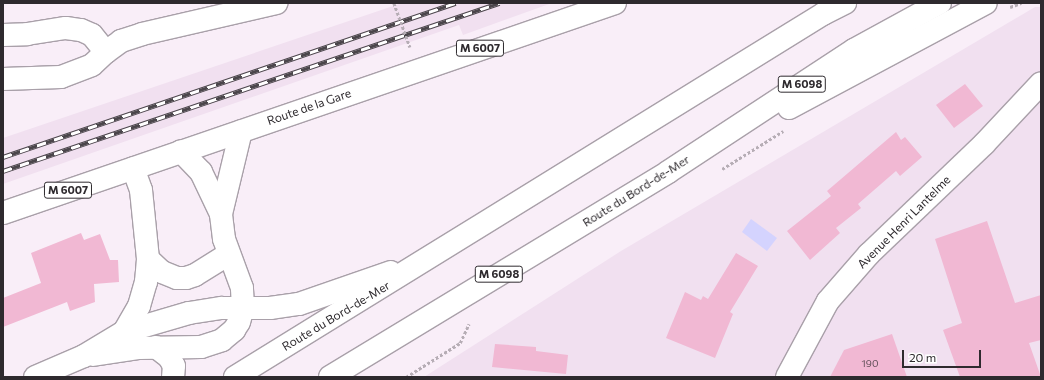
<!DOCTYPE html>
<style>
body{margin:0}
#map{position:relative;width:1044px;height:380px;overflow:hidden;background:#f9eef8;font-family:Commissioner,sans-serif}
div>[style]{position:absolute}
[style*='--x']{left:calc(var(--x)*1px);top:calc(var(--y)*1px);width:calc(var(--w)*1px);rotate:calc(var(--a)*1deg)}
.built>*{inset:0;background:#f1e0f0}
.water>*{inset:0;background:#d4d3fe}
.building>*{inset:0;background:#f1b8d3}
.path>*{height:2.5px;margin-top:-1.25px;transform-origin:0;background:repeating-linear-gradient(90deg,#b6adb5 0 3px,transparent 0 5px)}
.roads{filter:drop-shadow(1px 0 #a9a0a9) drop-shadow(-1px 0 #a9a0a9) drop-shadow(0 1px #a9a0a9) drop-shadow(0 -1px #a9a0a9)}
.minor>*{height:22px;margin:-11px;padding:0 11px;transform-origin:11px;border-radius:11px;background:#fff}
.major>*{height:22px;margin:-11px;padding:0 11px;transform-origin:11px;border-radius:11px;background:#fff}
.rail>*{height:4.5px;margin-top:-2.25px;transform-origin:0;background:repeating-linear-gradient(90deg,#fff 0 9px,#4b464b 0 18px);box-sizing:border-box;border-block:1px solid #4b464b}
.path-bridge>*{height:2.5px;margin-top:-1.25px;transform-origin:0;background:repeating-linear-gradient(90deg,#b6adb5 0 3px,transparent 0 5px)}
span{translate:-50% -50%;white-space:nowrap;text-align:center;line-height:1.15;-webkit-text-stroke:3.5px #fff;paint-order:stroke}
.number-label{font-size:10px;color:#5f4e57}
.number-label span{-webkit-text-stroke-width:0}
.shield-label span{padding:1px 3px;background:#fff;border:1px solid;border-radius:3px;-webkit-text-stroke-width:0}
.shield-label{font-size:11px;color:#2e2a2e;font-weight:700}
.street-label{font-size:12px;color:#2e2a2e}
.frame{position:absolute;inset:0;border:4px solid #2e2a2e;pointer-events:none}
.scale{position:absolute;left:902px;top:350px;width:79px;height:18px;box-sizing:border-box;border:2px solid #2e2a2e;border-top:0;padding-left:5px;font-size:12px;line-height:14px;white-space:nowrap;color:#2e2a2e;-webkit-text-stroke:3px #fff;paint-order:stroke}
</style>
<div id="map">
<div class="built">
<i style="clip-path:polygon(402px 3px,552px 3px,463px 35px,459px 25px,3px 184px,3px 138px)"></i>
<i style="clip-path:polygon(1035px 7px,1041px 7px,1041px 377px,424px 377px,621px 251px)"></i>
</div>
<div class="water">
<i style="clip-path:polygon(751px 219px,777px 238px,767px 251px,742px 232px)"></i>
</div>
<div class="building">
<i style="clip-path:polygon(965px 84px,983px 106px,954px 128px,936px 105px)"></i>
<i style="clip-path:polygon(896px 132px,901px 140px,905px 137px,922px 157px,900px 176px,896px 171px,858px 204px,861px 208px,836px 228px,840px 233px,810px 260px,787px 231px,831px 196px,827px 191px)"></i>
<i style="clip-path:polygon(987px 221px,1015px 303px,1041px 295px,1041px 340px,1029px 343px,1041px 377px,960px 377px,943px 330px,962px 323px,935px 239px)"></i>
<i style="clip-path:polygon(81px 233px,84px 240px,100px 234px,110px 260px,118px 260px,119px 282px,94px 284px,95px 302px,70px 311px,67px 302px,3px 327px,3px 298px,41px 283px,31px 253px)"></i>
<i style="clip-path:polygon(736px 253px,758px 266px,730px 312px,733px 314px,715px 358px,666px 338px,685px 292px,701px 300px,703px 296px,708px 299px)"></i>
<i style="clip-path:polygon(892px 334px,907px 377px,830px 377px,844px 350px)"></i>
<i style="clip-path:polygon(495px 344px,536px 347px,536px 351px,568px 355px,566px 374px,492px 367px)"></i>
</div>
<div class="path">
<i style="--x:1010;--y:7;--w:12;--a:-20"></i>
<i style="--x:722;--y:169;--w:72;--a:-31.9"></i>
<i style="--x:406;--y:377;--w:64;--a:-32.2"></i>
<i style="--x:460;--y:343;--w:21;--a:-65"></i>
</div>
<div class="roads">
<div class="minor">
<i style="--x:3;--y:35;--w:24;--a:-2"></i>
<i style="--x:27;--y:34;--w:39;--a:-9"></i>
<i style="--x:66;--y:28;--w:15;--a:8"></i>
<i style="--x:81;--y:30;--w:12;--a:24"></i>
<i style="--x:92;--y:35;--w:22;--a:51"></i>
<i style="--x:787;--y:377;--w:86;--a:-61.7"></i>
<i style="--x:828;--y:301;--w:62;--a:-48.9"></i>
<i style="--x:869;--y:254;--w:159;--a:-43.7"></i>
<i style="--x:984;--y:144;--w:83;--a:-46.9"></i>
</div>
<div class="major">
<i style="--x:3;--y:79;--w:58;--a:-2"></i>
<i style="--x:61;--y:77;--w:33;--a:-21"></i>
<i style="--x:92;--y:65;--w:19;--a:-43"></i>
<i style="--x:106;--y:52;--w:19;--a:-36"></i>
<i style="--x:121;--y:41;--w:22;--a:-18"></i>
<i style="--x:142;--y:34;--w:138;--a:-13"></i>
<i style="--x:789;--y:108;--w:223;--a:-28.1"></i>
<i style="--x:3;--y:213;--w:647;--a:-18.94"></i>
<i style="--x:221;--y:214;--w:85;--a:-76.5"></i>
<i style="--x:148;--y:259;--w:19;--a:43"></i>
<i style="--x:162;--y:272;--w:16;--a:22"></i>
<i style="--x:177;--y:278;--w:9;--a:0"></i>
<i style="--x:186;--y:278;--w:9;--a:-18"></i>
<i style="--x:195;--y:275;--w:40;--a:-32"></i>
<i style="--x:124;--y:332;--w:30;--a:-60"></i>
<i style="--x:139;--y:306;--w:25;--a:-74"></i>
<i style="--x:146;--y:282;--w:23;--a:-85"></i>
<i style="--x:148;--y:259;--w:69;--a:-95.8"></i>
<i style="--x:141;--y:190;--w:23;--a:-110"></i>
<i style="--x:156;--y:347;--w:16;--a:38"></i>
<i style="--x:169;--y:357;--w:10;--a:61"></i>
<i style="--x:174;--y:366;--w:11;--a:95"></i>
<i style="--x:93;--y:355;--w:47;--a:-8.7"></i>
<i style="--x:139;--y:348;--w:62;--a:-0.9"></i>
<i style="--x:201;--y:347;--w:22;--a:-18"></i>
<i style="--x:222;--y:340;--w:16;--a:-40"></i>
<i style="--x:234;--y:330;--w:9;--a:-58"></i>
<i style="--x:239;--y:322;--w:15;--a:-74"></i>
<i style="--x:243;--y:308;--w:20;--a:-93"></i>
<i style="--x:242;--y:288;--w:52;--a:-110.2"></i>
<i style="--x:224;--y:239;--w:25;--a:-97"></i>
<i style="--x:221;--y:214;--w:47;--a:-115.5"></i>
<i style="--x:201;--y:172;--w:29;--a:-134"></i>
<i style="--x:35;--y:377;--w:53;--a:-23.2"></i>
<i style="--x:84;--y:356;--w:47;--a:-31"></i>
<i style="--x:124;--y:332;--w:68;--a:-16.3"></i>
<i style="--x:189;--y:313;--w:33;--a:-9"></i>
<i style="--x:222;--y:308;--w:48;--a:0"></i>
<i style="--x:270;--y:308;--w:29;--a:-8"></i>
<i style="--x:299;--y:304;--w:97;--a:-19.2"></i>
<i style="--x:235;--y:377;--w:691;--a:-31.69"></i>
<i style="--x:823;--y:14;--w:25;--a:-27"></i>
<i style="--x:330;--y:377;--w:395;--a:-31.2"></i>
<i style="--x:668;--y:172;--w:222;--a:-33.3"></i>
<i style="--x:854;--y:50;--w:98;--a:-28.7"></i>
</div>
</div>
<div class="rail">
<i style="--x:3;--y:157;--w:478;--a:-18.8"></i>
<i style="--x:3;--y:171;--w:524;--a:-18.71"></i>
</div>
<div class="path-bridge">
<i style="--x:394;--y:3;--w:47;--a:70"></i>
</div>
<div class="number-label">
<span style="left:870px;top:364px">190</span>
</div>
<div class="shield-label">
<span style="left:480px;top:48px">M 6007</span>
<span style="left:802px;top:84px">M 6098</span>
<span style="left:68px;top:190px">M 6007</span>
<span style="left:499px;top:274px">M 6098</span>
</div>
<div class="street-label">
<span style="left:309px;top:107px;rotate:-19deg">Route de la Gare</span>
<span style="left:636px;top:191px;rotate:-32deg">Route du Bord-de-Mer</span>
<span style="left:904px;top:222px;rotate:-45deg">Avenue Henri Lantelme</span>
<span style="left:336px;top:316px;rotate:-31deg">Route du Bord-de-Mer</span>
</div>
<div class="frame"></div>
<div class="scale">20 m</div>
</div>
